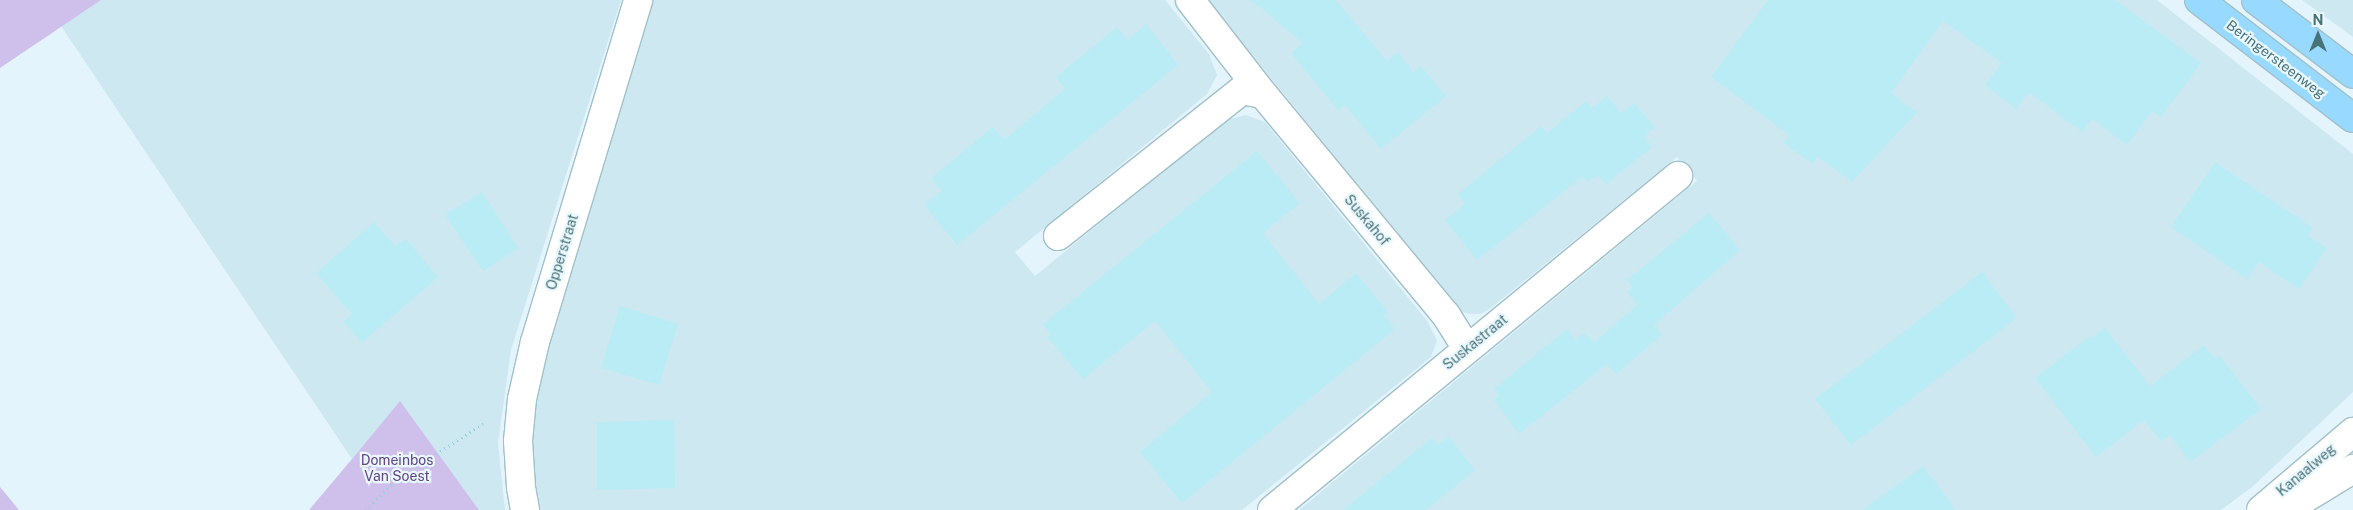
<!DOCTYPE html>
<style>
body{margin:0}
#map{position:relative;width:2353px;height:510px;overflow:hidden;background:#e3f4fd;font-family:"Public Sans",sans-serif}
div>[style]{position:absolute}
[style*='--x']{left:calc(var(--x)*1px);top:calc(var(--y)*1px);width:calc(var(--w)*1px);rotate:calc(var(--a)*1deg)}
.residential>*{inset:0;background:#cee8f2}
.green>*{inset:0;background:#cfc0eb}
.building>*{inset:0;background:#b9ecf4}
.path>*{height:3px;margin-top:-1.5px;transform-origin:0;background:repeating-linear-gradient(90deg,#9cd1d9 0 1px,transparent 0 5px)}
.roads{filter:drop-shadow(1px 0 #a1c1c8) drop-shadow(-1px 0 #a1c1c8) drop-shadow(0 1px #a1c1c8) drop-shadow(0 -1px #a1c1c8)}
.minor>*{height:28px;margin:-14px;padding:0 14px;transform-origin:14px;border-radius:14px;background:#fff}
.major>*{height:28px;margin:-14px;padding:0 14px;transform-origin:14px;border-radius:14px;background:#98d9ff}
span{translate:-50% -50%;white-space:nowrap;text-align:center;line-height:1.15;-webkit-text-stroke:4.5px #eaf8ff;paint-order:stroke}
.street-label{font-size:14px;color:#487276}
.park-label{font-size:14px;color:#624489}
.north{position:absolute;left:2293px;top:10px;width:50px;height:50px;-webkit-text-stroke:4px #eaf8ff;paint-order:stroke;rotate:0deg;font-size:14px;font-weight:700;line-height:20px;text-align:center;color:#487276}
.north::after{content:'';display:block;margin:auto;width:18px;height:22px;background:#487276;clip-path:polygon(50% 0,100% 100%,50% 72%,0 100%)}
</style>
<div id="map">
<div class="residential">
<i style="clip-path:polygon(101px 0,621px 0,511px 350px,498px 443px,505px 510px,479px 510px,400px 402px,352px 459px,61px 26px)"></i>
<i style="clip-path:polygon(654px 0,1165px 0,1209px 54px,1217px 75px,1207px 94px,1015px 252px,1035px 276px,1226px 120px,1246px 115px,1265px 122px,1428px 322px,1437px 341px,1431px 357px,1242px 510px,536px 510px,533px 478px,532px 425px,543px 357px)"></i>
<i style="clip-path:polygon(1207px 0,2157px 0,2353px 154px,2353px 392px,2252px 487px,2221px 510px,1299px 510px,1697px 181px,1677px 157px,1491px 308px,1481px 314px,1469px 314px,1462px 312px,1450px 298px)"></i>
<i style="clip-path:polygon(2302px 0,2353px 0,2353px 37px)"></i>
</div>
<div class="green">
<i style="clip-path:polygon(0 0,101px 0,0 68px)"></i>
<i style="clip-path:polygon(400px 401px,479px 510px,309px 510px,352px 459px)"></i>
<i style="clip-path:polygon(0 487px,19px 510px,0 510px)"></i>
</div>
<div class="building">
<i style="clip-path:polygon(1251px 0,1336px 0,1387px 61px,1398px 52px,1413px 72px,1421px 66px,1446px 96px,1381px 149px,1345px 105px,1338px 110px,1291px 53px,1303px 43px)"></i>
<i style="clip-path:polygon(1768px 0,2115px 0,2201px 63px,2161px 117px,2152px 111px,2127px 145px,2092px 119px,2082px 132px,2029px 92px,2016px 109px,1985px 85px,2002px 63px,1943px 21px,1891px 93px,1917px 112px,1852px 182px,1818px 157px,1812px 164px,1784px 143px,1789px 135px,1711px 77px)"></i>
<i style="clip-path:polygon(1146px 24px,1178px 65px,957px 245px,924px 205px,942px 191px,931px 178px,993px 127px,1004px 140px,1065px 89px,1056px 77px,1117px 27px,1128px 40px)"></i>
<i style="clip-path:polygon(1607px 96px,1621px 113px,1634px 103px,1655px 127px,1644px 136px,1652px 147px,1606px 184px,1598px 175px,1587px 182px,1582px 177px,1477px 260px,1445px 220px,1465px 204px,1458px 194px,1541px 126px,1547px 133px,1586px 101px,1592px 108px)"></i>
<i style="clip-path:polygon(1257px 151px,1300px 203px,1263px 233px,1319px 304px,1356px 273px,1388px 312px,1384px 315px,1395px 329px,1182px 503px,1140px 452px,1212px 392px,1155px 321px,1083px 379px,1048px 338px,1051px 335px,1043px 324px)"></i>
<i style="clip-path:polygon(2215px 162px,2313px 228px,2308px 236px,2327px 248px,2299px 289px,2259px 262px,2247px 279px,2171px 227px)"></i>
<i style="clip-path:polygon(482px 192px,518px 248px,483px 271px,445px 215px)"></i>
<i style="clip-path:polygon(1709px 213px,1740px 250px,1654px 325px,1662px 335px,1637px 356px,1616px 374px,1607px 364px,1519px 434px,1494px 400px,1499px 396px,1494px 389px,1567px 329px,1575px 340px,1584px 333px,1594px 343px,1637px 305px,1627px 292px,1633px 288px,1627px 280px)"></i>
<i style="clip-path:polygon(374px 222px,395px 246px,406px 239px,438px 277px,362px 343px,344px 322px,352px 314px,316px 273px)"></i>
<i style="clip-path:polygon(1982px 272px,2017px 318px,1851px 445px,1815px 399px)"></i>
<i style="clip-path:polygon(620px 306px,678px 324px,659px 385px,601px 368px)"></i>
<i style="clip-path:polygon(2105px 328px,2150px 386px,2204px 345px,2214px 358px,2219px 355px,2261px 409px,2190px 462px,2170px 435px,2161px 441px,2144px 420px,2096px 457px,2035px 378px,2090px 336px,2092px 338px)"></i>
<i style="clip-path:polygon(674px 420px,675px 488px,597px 490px,597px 422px)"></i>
<i style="clip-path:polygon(1449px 437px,1475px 470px,1426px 510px,1343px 510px,1432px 438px,1438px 445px)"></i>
<i style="clip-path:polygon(1923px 466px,1956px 510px,1863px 510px)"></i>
</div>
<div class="path">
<i style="--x:366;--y:510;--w:45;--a:-45"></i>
<i style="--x:398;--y:478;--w:104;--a:-32.5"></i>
</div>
<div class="roads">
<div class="minor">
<i style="--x:1190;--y:0;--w:119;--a:52.2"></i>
<i style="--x:1058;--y:236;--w:235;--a:-38.4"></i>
<i style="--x:1242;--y:90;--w:21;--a:11"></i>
<i style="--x:1263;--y:94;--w:287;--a:50.4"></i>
<i style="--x:1446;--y:315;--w:39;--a:58"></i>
<i style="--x:525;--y:510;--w:23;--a:-100"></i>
<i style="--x:521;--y:487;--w:46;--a:-93.7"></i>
<i style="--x:518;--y:441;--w:42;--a:-84.6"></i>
<i style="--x:522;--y:399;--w:58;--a:-77.2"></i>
<i style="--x:535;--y:342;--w:357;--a:-73.2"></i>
<i style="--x:1272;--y:510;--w:526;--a:-39.44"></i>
<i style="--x:2261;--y:510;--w:121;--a:-40.3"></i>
<i style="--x:2286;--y:510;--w:79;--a:-31.5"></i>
</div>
<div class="major">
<i style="--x:2199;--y:0;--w:194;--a:37.5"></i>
<i style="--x:2256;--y:0;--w:122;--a:37.3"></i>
</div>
</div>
<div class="street-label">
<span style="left:2276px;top:59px;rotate:37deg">Beringersteenweg</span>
<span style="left:1367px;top:220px;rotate:50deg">Suskahof</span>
<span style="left:562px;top:252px;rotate:-73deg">Opperstraat</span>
<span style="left:1475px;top:342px;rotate:-39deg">Suskastraat</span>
<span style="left:2306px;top:470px;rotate:-40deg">Kanaalweg</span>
</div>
<div class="park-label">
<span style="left:397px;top:468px">Domeinbos<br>Van Soest</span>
</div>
<div class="north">N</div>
</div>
